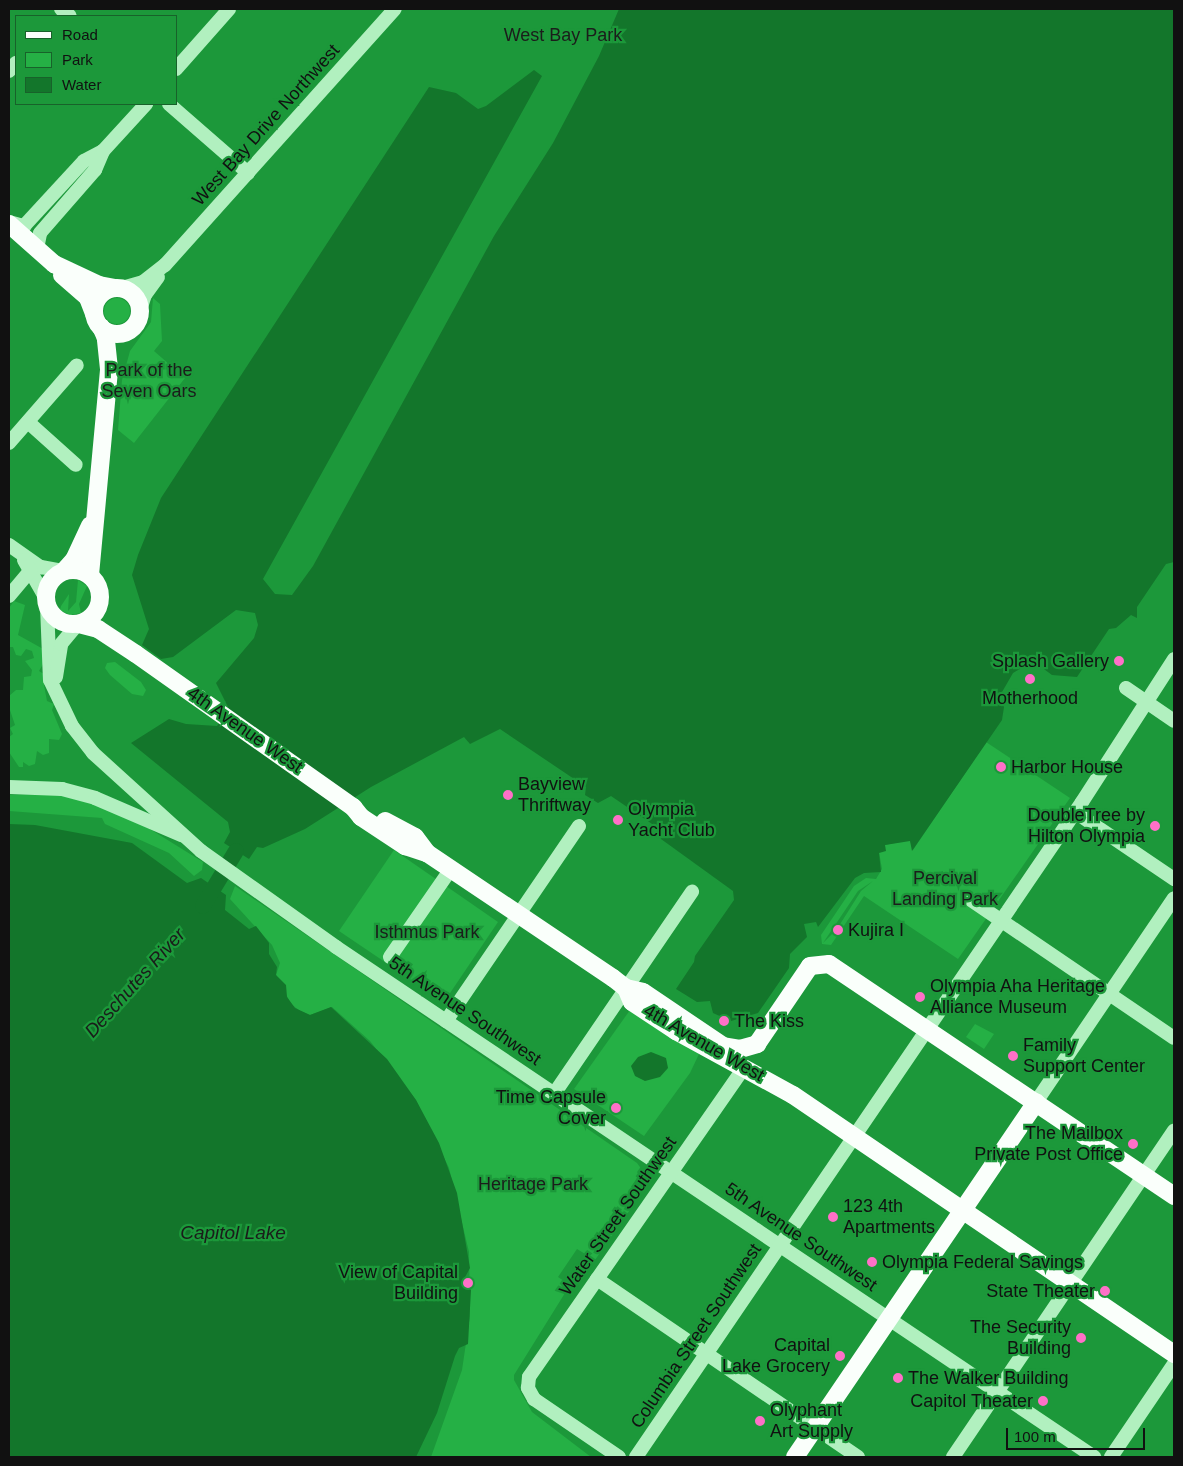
<!DOCTYPE html>
<style>
body{margin:0}
#map{position:relative;width:1183px;height:1466px;overflow:hidden;background:#1c983a;font-family:Arial,sans-serif}
div>[style]{position:absolute}
[style*='--x']{left:calc(var(--x)*1px);top:calc(var(--y)*1px);width:calc(var(--w)*1px);rotate:calc(var(--a)*1deg)}
.green>*{inset:0;background:#25b045}
.round{border-radius:50%}
.water>*{inset:0;background:#13762b}
.river>*{height:16px;margin:-8px;padding:0 8px;transform-origin:8px;border-radius:8px;background:#13762b}
.minor>*{height:14px;margin:-7px;padding:0 7px;transform-origin:7px;border-radius:7px;background:#b1f0bf}
.major>*{height:18px;margin:-9px;padding:0 9px;transform-origin:9px;border-radius:9px;background:#fafffb}
.major>.ring{margin:-9px;padding:0;box-sizing:content-box;background:none;border:18px solid #fafffb;border-radius:50%}
.dots>*{width:14px;height:14px;translate:-50% -50%;box-sizing:border-box;border:2px solid #1c983a;border-radius:50%}
span{translate:-50% -50%;white-space:nowrap;text-align:center;line-height:1.15;-webkit-text-stroke:4.5px #1c983a;paint-order:stroke}
.park-label{font-size:18px;color:#1b1d1b}
.street-label{font-size:18px;color:#111}
.poi-label{font-size:18px;color:#111}
.right{translate:-100% -50%;text-align:right}
.left{translate:0 -50%;text-align:left}
.water-label{font-size:19px;color:#1a1c1a;font-style:italic}
.frame{position:absolute;inset:0;border:10px solid #111;pointer-events:none}
.legend{position:absolute;left:15px;top:15px;width:162px;height:90px;box-sizing:border-box;background:#1c983a;border:1px solid #18622a;margin:0;padding:6px 9px;list-style:none;font-size:15px;color:#111}
.legend li{display:flex;align-items:center;gap:10px;height:25px}
.legend b{width:25px;border:1px solid #18622a}
.scale{position:absolute;left:1006px;top:1428px;width:139px;height:22px;box-sizing:border-box;border:2px solid #111;border-top:0;padding-left:6px;font-size:15px;line-height:18px;white-space:nowrap;color:#111;-webkit-text-stroke:4px #1c983a;paint-order:stroke}
</style>
<div id="map">
<div class="green">
<i style="clip-path:polygon(153px 298px,160px 304px,162px 341px,154px 351px,185px 378px,134px 443px,118px 430px,122px 380px,130px 351px,151px 322px)"></i>
<i class="round" style="left:104px;top:298px;width:26px;height:26px"></i>
<i style="clip-path:polygon(78px 580px,87px 586px,79px 604px,81px 613px,70px 615px,60px 610px,61px 606px,69px 594px,68px 611px,76px 602px)"></i>
<i style="clip-path:polygon(14px 601px,25px 605px,18px 635px,45px 650px,46px 659px,39px 671px,47px 676px,44px 685px,47px 701px,54px 704px,52px 710px,62px 734px,59px 740px,49px 739px,49px 753px,43px 755px,37px 751px,35px 764px,29px 766px,23px 762px,23px 767px,19px 767px,9px 752px,9px 737px,13px 734px,10px 728px,15px 725px,9px 707px,9px 696px,16px 690px,23px 690px,24px 677px,31px 676px,32px 670px,25px 661px,34px 658px,32px 651px,26px 649px,21px 656px,16px 655px,13px 647px,9px 647px,9px 608px)"></i>
<i style="clip-path:polygon(115px 662px,141px 682px,146px 690px,143px 696px,132px 694px,110px 675px,105px 668px,107px 663px)"></i>
<i style="clip-path:polygon(evenodd,986px 742px,1070px 798px,958px 959px,864px 896px,831px 945px,822px 944px,821px 935px,854px 886px,866px 878px,876px 879px,882px 869px,879px 852px,885px 845px,910px 840px,913px 850px,986px 742px,873px 881px,861px 891px,837px 929px,823px 943px,858px 891px,873px 881px)"></i>
<i style="clip-path:polygon(56px 794px,84px 800px,137px 821px,203px 862px,202px 870px,194px 876px,169px 853px,105px 824px,102px 818px,9px 811px,9px 795px)"></i>
<i style="clip-path:polygon(394px 850px,498px 922px,444px 1002px,339px 931px)"></i>
<i style="clip-path:polygon(235px 886px,637px 1163px,645px 1174px,648px 1184px,595px 1260px,577px 1249px,558px 1277px,570px 1285px,514px 1375px,514px 1380px,532px 1412px,591px 1457px,431px 1457px,462px 1370px,470px 1316px,469px 1252px,449px 1168px,416px 1100px,370px 1041px,332px 1007px,310px 1015px,300px 1011px,291px 1004px,276px 975px,280px 963px,272px 945px,230px 899px)"></i>
<i style="clip-path:polygon(630px 1010px,699px 1054px,690px 1073px,644px 1136px,574px 1089px)"></i>
<i style="clip-path:polygon(975px 1024px,994px 1034px,984px 1049px,966px 1037px)"></i>
</div>
<div class="water">
<i style="clip-path:polygon(619px 9px,1174px 9px,1174px 562px,1166px 564px,1137px 607px,1137px 618px,1131px 615px,1116px 628px,1109px 629px,1077px 677px,1052px 675px,1033px 661px,1013px 673px,998px 699px,1004px 707px,1002px 720px,912px 851px,910px 841px,885px 845px,886px 851px,879px 853px,881px 872px,864px 873px,855px 878px,818px 927px,816px 922px,804px 924px,807px 937px,790px 954px,789px 968px,758px 1013px,731px 1021px,713px 1013px,710px 1001px,697px 1002px,676px 989px,694px 962px,695px 956px,734px 900px,733px 891px,661px 839px,658px 828px,611px 796px,598px 803px,585px 795px,586px 787px,500px 729px,470px 744px,464px 737px,371px 787px,305px 829px,263px 848px,257px 847px,249px 859px,224px 843px,230px 832px,228px 822px,131px 743px,169px 719px,186px 724px,217px 726px,229px 709px,216px 683px,254px 638px,258px 625px,255px 613px,236px 610px,173px 657px,161px 659px,142px 645px,149px 629px,132px 575px,138px 555px,161px 498px,429px 87px,456px 93px,478px 109px,486px 106px,534px 70px,542px 76px,263px 579px,275px 594px,292px 595px,313px 566px,494px 236px,553px 143px,599px 56px)"></i>
<i style="clip-path:polygon(9px 824px,35px 825px,132px 843px,187px 883px,201px 878px,226px 895px,225px 910px,249px 929px,256px 926px,269px 943px,269px 954px,277px 967px,276px 975px,286px 985px,287px 997px,295px 1008px,310px 1015px,331px 1007px,387px 1059px,416px 1100px,439px 1143px,457px 1193px,470px 1268px,463px 1281px,471px 1290px,468px 1344px,459px 1348px,455px 1356px,437px 1413px,416px 1457px,9px 1457px)"></i>
<i style="clip-path:polygon(651px 1052px,666px 1058px,668px 1068px,660px 1077px,645px 1081px,635px 1076px,631px 1066px,638px 1057px)"></i>
</div>
<div class="river">
<i style="--x:203;--y:906;--w:64;--a:-59"></i>
</div>
<div class="minor">
<i style="--x:61;--y:9;--w:11;--a:38"></i>
<i style="--x:176;--y:69;--w:80;--a:-48.5"></i>
<i style="--x:9;--y:71;--w:11;--a:-49"></i>
<i style="--x:169;--y:104;--w:105;--a:41.1"></i>
<i style="--x:9;--y:222;--w:16;--a:15"></i>
<i style="--x:24;--y:226;--w:88;--a:-47.3"></i>
<i style="--x:84;--y:161;--w:21;--a:-28"></i>
<i style="--x:37;--y:249;--w:16;--a:-79"></i>
<i style="--x:40;--y:233;--w:84;--a:-48.9"></i>
<i style="--x:95;--y:170;--w:21;--a:-67"></i>
<i style="--x:103;--y:151;--w:64;--a:-47.5"></i>
<i style="--x:122;--y:288;--w:22;--a:-16"></i>
<i style="--x:143;--y:282;--w:28;--a:-38"></i>
<i style="--x:165;--y:265;--w:344;--a:-48.1"></i>
<i style="--x:140;--y:310;--w:16;--a:-72"></i>
<i style="--x:145;--y:295;--w:22;--a:-54"></i>
<i style="--x:28;--y:422;--w:64;--a:41.9"></i>
<i style="--x:9;--y:443;--w:103;--a:-48.9"></i>
<i style="--x:9;--y:545;--w:39;--a:35"></i>
<i style="--x:41;--y:567;--w:22;--a:10"></i>
<i style="--x:24;--y:560;--w:43;--a:60.4"></i>
<i style="--x:9;--y:596;--w:34;--a:-50"></i>
<i style="--x:47;--y:606;--w:74;--a:87.7"></i>
<i style="--x:50;--y:680;--w:51;--a:64.4"></i>
<i style="--x:72;--y:726;--w:34;--a:52"></i>
<i style="--x:93;--y:753;--w:146;--a:42.2"></i>
<i style="--x:201;--y:851;--w:166;--a:35.4"></i>
<i style="--x:336;--y:947;--w:914;--a:33.93"></i>
<i style="--x:56;--y:677;--w:33;--a:-81"></i>
<i style="--x:61;--y:644;--w:26;--a:-50"></i>
<i style="--x:1126;--y:688;--w:58;--a:34.5"></i>
<i style="--x:9;--y:787;--w:53;--a:2.2"></i>
<i style="--x:62;--y:789;--w:34;--a:15"></i>
<i style="--x:95;--y:798;--w:94;--a:23.3"></i>
<i style="--x:1075;--y:812;--w:120;--a:34.1"></i>
<i style="--x:971;--y:900;--w:245;--a:34.2"></i>
<i style="--x:390;--y:957;--w:107;--a:-55.3"></i>
<i style="--x:446;--y:1021;--w:236;--a:-55.7"></i>
<i style="--x:554;--y:1094;--w:245;--a:-55.7"></i>
<i style="--x:1036;--y:1102;--w:246;--a:-55.9"></i>
<i style="--x:597;--y:1279;--w:316;--a:34.3"></i>
<i style="--x:619;--y:1457;--w:103;--a:-145.7"></i>
<i style="--x:534;--y:1399;--w:13;--a:-119"></i>
<i style="--x:528;--y:1388;--w:11;--a:-85"></i>
<i style="--x:529;--y:1377;--w:376;--a:-55.2"></i>
<i style="--x:636;--y:1457;--w:792;--a:-55.75"></i>
<i style="--x:1082;--y:802;--w:170;--a:-57.2"></i>
<i style="--x:953;--y:1457;--w:394;--a:-55.9"></i>
<i style="--x:1111;--y:1457;--w:112;--a:-55.9"></i>
</div>
<div class="major">
<i style="--x:9;--y:224;--w:60;--a:41.6"></i>
<i style="--x:54;--y:264;--w:50;--a:25"></i>
<i style="--x:99;--y:285;--w:15;--a:11"></i>
<i style="--x:62;--y:275;--w:35;--a:41"></i>
<i style="--x:88;--y:298;--w:17;--a:69"></i>
<i class="ring" style="left:94px;top:288px;width:28px;height:28px"></i>
<i class="ring" style="left:46px;top:570px;width:36px;height:36px"></i>
<i style="--x:64;--y:571;--w:15;--a:-48"></i>
<i style="--x:74;--y:560;--w:38;--a:-65"></i>
<i style="--x:90;--y:575;--w:207;--a:-84.7"></i>
<i style="--x:109;--y:369;--w:31;--a:-96"></i>
<i style="--x:106;--y:338;--w:12;--a:-114"></i>
<i style="--x:79;--y:624;--w:20;--a:15"></i>
<i style="--x:98;--y:629;--w:45;--a:33.3"></i>
<i style="--x:136;--y:654;--w:266;--a:35.2"></i>
<i style="--x:353;--y:807;--w:13;--a:51"></i>
<i style="--x:361;--y:817;--w:53;--a:33.4"></i>
<i style="--x:405;--y:846;--w:23;--a:18"></i>
<i style="--x:427;--y:853;--w:224;--a:33.9"></i>
<i style="--x:613;--y:978;--w:16;--a:38"></i>
<i style="--x:626;--y:988;--w:15;--a:67"></i>
<i style="--x:632;--y:1002;--w:53;--a:33.4"></i>
<i style="--x:676;--y:1031;--w:133;--a:28.7"></i>
<i style="--x:793;--y:1095;--w:461;--a:34.2"></i>
<i style="--x:385;--y:821;--w:34;--a:28"></i>
<i style="--x:415;--y:837;--w:20;--a:53"></i>
<i style="--x:626;--y:988;--w:17;--a:13"></i>
<i style="--x:643;--y:992;--w:97;--a:34"></i>
<i style="--x:723;--y:1046;--w:17;--a:10"></i>
<i style="--x:740;--y:1049;--w:18;--a:-16"></i>
<i style="--x:757;--y:1044;--w:94;--a:-55.8"></i>
<i style="--x:810;--y:966;--w:19;--a:-6"></i>
<i style="--x:829;--y:964;--w:416;--a:33.9"></i>
<i style="--x:795;--y:1457;--w:429;--a:-55.8"></i>
</div>
<div class="dots">
<i style="left:1119px;top:661px;background:#ff70c8"></i>
<i style="left:1030px;top:679px;background:#ff70c8"></i>
<i style="left:1001px;top:767px;background:#ff70c8"></i>
<i style="left:508px;top:795px;background:#ff70c8"></i>
<i style="left:618px;top:820px;background:#ff70c8"></i>
<i style="left:1155px;top:826px;background:#ff70c8"></i>
<i style="left:838px;top:930px;background:#ff70c8"></i>
<i style="left:920px;top:997px;background:#ff70c8"></i>
<i style="left:724px;top:1021px;background:#ff70c8"></i>
<i style="left:1013px;top:1056px;background:#ff70c8"></i>
<i style="left:616px;top:1108px;background:#ff70c8"></i>
<i style="left:1133px;top:1144px;background:#ff70c8"></i>
<i style="left:833px;top:1217px;background:#ff70c8"></i>
<i style="left:872px;top:1262px;background:#ff70c8"></i>
<i style="left:468px;top:1283px;background:#ff70c8"></i>
<i style="left:1105px;top:1291px;background:#ff70c8"></i>
<i style="left:1081px;top:1338px;background:#ff70c8"></i>
<i style="left:840px;top:1356px;background:#ff70c8"></i>
<i style="left:898px;top:1378px;background:#ff70c8"></i>
<i style="left:1043px;top:1401px;background:#ff70c8"></i>
<i style="left:760px;top:1421px;background:#ff70c8"></i>
</div>
<div class="park-label">
<span style="left:563px;top:35px">West Bay Park</span>
<span style="left:149px;top:381px">Park of the<br>Seven Oars</span>
<span style="left:945px;top:889px">Percival<br>Landing Park</span>
<span style="left:427px;top:932px">Isthmus Park</span>
<span style="left:533px;top:1184px">Heritage Park</span>
</div>
<div class="street-label">
<span style="left:266px;top:125px;rotate:-48deg">West Bay Drive Northwest</span>
<span style="left:245px;top:730px;rotate:35deg">4th Avenue West</span>
<span style="left:465px;top:1011px;rotate:34deg">5th Avenue Southwest</span>
<span style="left:704px;top:1043px;rotate:30deg">4th Avenue West</span>
<span style="left:618px;top:1216px;rotate:-55deg">Water Street Southwest</span>
<span style="left:801px;top:1237px;rotate:34deg">5th Avenue Southwest</span>
<span style="left:696px;top:1336px;rotate:-56deg">Columbia Street Southwest</span>
</div>
<div class="poi-label">
<span class="right" style="left:1109px;top:661px">Splash Gallery</span>
<span style="left:1030px;top:698px">Motherhood</span>
<span class="left" style="left:1011px;top:767px">Harbor House</span>
<span class="left" style="left:518px;top:795px">Bayview<br>Thriftway</span>
<span class="left" style="left:628px;top:820px">Olympia<br>Yacht Club</span>
<span class="right" style="left:1145px;top:826px">DoubleTree by<br>Hilton Olympia</span>
<span class="left" style="left:848px;top:930px">Kujira I</span>
<span class="left" style="left:930px;top:997px">Olympia Aha Heritage<br>Alliance Museum</span>
<span class="left" style="left:734px;top:1021px">The Kiss</span>
<span class="left" style="left:1023px;top:1056px">Family<br>Support Center</span>
<span class="right" style="left:606px;top:1108px">Time Capsule<br>Cover</span>
<span class="right" style="left:1123px;top:1144px">The Mailbox<br>Private Post Office</span>
<span class="left" style="left:843px;top:1217px">123 4th<br>Apartments</span>
<span class="left" style="left:882px;top:1262px">Olympia Federal Savings</span>
<span class="right" style="left:458px;top:1283px">View of Capital<br>Building</span>
<span class="right" style="left:1095px;top:1291px">State Theater</span>
<span class="right" style="left:1071px;top:1338px">The Security<br>Building</span>
<span class="right" style="left:830px;top:1356px">Capital<br>Lake Grocery</span>
<span class="left" style="left:908px;top:1378px">The Walker Building</span>
<span class="right" style="left:1033px;top:1401px">Capitol Theater</span>
<span class="left" style="left:770px;top:1421px">Olyphant<br>Art Supply</span>
</div>
<div class="water-label">
<span style="left:135px;top:983px;rotate:-48deg">Deschutes River</span>
<span style="left:233px;top:1233px">Capitol Lake</span>
</div>
<div class="frame"></div>
<ul class="legend">
<li><b style="height:6px;background:#fafffb"></b>Road</li>
<li><b style="height:14px;background:#25b045"></b>Park</li>
<li><b style="height:14px;background:#13762b"></b>Water</li>
</ul>
<div class="scale">100 m</div>
</div>
